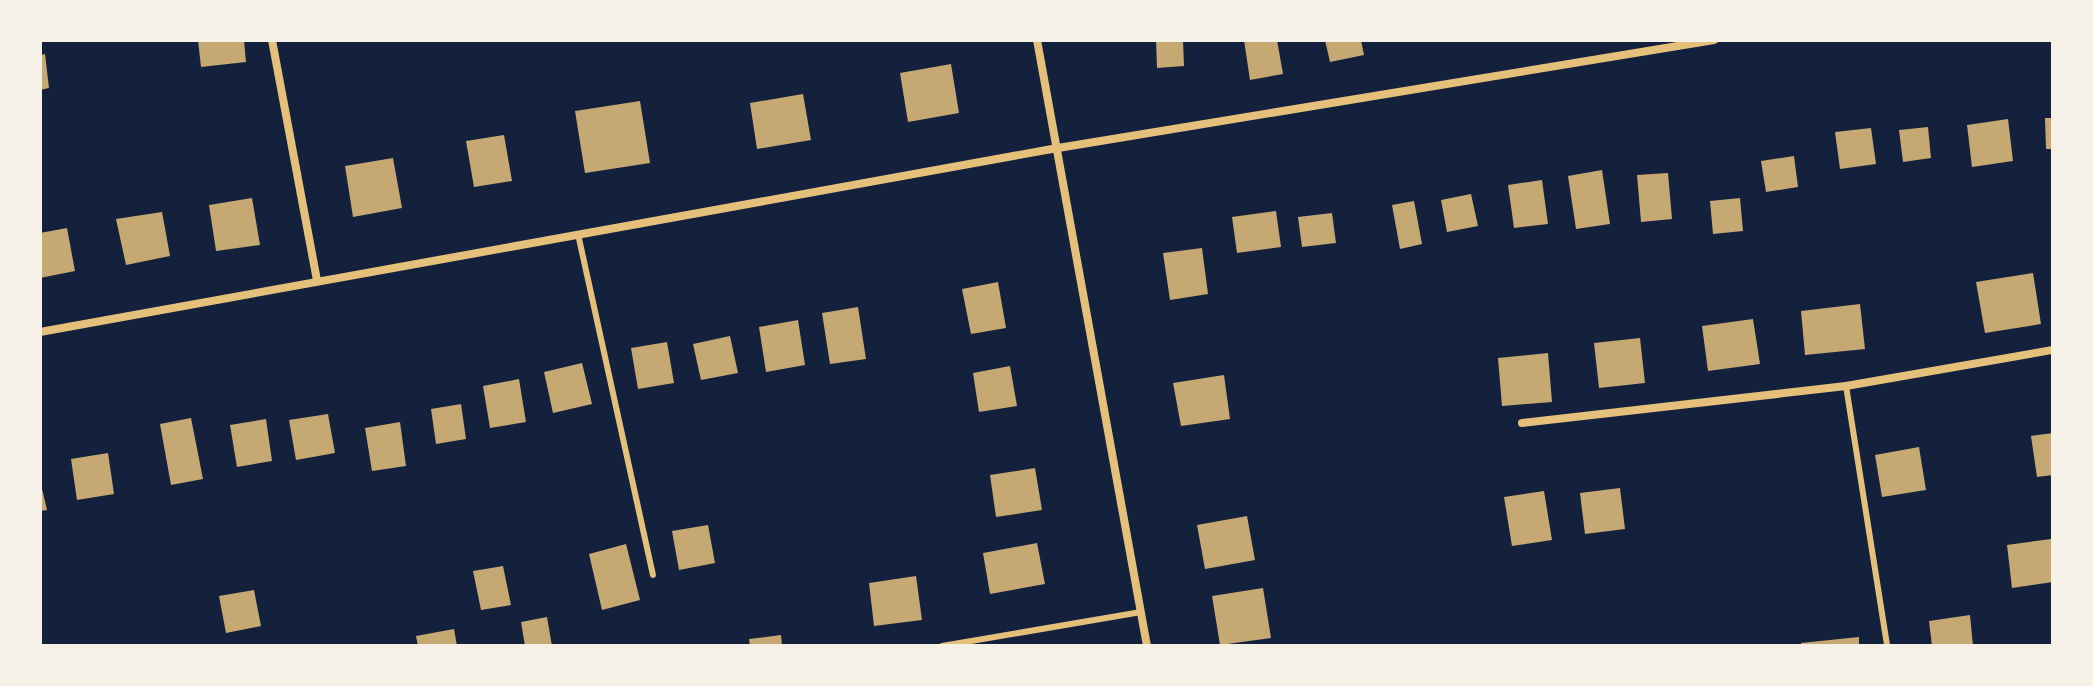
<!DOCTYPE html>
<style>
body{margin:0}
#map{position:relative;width:2093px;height:686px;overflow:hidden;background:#14213d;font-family:Commissioner,sans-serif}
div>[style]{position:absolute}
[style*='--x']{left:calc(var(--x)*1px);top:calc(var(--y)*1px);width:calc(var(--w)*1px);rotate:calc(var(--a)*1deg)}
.building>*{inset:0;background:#c6a872}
.service>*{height:6px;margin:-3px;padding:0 3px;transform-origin:3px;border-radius:3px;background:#e5c07b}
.minor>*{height:8px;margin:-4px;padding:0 4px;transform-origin:4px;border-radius:4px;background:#e5c07b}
span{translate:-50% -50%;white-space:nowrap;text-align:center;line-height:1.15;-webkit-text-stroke:7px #f6f1e7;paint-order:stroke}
.frame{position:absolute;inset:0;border:42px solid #f6f1e7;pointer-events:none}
</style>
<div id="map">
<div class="building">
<i style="clip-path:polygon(198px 40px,244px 40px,246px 62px,201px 67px)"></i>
<i style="clip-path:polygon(1156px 40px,1183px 40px,1184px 66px,1157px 68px)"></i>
<i style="clip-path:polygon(1244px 40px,1277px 40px,1283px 74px,1250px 80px)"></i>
<i style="clip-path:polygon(1325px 40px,1361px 40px,1364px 55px,1330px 62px)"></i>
<i style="clip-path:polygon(45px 54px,49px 88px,40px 90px,40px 55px)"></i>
<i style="clip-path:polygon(951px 64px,959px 113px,908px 122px,900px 73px)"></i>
<i style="clip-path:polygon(803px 94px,811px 140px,757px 149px,750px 103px)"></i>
<i style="clip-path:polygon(640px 101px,650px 163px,585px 173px,575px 111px)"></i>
<i style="clip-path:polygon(2045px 118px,2053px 118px,2053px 149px,2046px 149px)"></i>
<i style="clip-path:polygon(2008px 119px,2013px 161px,1972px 167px,1967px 125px)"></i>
<i style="clip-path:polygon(1928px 127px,1931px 158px,1903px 162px,1899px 130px)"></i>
<i style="clip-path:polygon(1871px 128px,1876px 164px,1840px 169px,1835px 132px)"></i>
<i style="clip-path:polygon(504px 135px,512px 181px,474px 187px,466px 141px)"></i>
<i style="clip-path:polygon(1794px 156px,1798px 187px,1766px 192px,1761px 161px)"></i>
<i style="clip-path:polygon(393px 158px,402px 208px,353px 217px,345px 166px)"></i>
<i style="clip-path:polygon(1602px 170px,1610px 224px,1576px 229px,1568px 176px)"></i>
<i style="clip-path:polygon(1668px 173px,1672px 219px,1641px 222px,1637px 175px)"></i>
<i style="clip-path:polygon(1542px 180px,1548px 224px,1514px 228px,1508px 185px)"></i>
<i style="clip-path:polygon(1471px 194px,1478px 226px,1447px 232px,1441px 200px)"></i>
<i style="clip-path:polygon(252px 198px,260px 245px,216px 251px,209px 205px)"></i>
<i style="clip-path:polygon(1740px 198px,1743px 231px,1713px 234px,1710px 201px)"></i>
<i style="clip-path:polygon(1414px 201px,1422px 244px,1400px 249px,1392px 205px)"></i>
<i style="clip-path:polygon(1276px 211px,1281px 247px,1237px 253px,1232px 217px)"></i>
<i style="clip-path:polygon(162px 212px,170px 256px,126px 265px,116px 219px)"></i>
<i style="clip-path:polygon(1332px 213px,1336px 243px,1302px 247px,1298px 217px)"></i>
<i style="clip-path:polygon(67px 228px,75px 271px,40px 278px,40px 233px)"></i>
<i style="clip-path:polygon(1202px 248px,1208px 294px,1170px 300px,1163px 253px)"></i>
<i style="clip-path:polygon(2033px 273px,2041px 324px,1985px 333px,1976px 282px)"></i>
<i style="clip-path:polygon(998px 282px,1006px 328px,971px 334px,962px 289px)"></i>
<i style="clip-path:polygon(1860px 304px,1865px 349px,1805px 355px,1801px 311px)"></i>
<i style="clip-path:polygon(858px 307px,866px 359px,830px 364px,822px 313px)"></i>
<i style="clip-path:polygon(1753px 319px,1760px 364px,1708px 371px,1702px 326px)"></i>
<i style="clip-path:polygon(798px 320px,805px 365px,766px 372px,759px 327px)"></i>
<i style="clip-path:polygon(730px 336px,738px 373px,701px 380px,693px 344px)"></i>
<i style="clip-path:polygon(1640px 338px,1645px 383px,1599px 388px,1594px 343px)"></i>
<i style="clip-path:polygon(667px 342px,674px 383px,638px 389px,631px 348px)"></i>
<i style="clip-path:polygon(1548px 353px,1552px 402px,1502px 406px,1498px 358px)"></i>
<i style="clip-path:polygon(582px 363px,592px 404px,553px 413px,544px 372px)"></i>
<i style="clip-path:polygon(1010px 366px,1017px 406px,979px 412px,973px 373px)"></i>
<i style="clip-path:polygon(1224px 375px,1230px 419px,1181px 426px,1173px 383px)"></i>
<i style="clip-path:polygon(519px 379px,526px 422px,490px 428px,483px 386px)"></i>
<i style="clip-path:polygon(461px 404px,466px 439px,436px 444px,431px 409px)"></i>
<i style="clip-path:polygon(328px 414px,335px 453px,296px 460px,289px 420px)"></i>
<i style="clip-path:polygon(191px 418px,203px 479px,171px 485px,160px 424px)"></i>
<i style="clip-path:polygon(266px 419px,272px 461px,237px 467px,230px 425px)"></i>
<i style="clip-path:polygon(400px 422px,406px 466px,372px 471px,365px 428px)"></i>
<i style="clip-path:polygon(2053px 433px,2053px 475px,2037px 477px,2031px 436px)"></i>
<i style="clip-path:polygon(1919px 447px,1926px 490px,1882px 497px,1875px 455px)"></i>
<i style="clip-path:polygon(108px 453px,114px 494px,77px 500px,71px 459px)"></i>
<i style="clip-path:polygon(1035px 468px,1042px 510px,996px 517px,990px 475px)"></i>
<i style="clip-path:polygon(40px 480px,47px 510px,40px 511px)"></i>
<i style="clip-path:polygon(1620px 488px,1625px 529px,1585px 534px,1580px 493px)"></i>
<i style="clip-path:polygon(1544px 491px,1552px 540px,1512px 546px,1504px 497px)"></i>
<i style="clip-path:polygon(1247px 516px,1255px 560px,1205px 569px,1197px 525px)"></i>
<i style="clip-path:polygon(708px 525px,715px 563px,679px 570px,672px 531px)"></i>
<i style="clip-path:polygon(2051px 539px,2053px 582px,2012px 588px,2007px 545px)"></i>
<i style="clip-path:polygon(1037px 543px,1045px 584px,990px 594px,983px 553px)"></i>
<i style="clip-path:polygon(626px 544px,640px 600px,602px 610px,589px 554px)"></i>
<i style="clip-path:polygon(503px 566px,511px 605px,481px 610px,473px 571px)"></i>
<i style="clip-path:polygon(916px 576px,922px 620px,874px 626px,869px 583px)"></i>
<i style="clip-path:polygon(1263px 588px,1271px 638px,1220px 645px,1212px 596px)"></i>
<i style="clip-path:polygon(254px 590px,261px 626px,226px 633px,219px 596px)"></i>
<i style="clip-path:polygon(1970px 615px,1973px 646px,1932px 646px,1929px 621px)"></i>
<i style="clip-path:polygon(547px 617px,552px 646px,525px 646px,521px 622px)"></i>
<i style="clip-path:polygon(454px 629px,457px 646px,418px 646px,416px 636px)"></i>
<i style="clip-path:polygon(781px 635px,782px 646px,750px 646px,749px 639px)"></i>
<i style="clip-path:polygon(1859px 637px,1859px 646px,1801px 646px,1801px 643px)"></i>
</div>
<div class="service">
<i style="--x:578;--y:234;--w:349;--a:77.6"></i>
<i style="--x:1846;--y:386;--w:263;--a:81"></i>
<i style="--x:942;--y:646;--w:202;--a:-9.7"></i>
</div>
<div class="minor">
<i style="--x:272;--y:40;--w:244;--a:79.4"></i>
<i style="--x:1037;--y:40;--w:616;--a:79.71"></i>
<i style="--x:40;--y:332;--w:1034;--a:-10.25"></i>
<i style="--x:1058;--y:148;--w:665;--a:-9.35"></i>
<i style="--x:1522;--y:423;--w:326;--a:-6.5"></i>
<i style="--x:1846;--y:386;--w:210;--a:-9.9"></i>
</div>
<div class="frame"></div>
</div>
